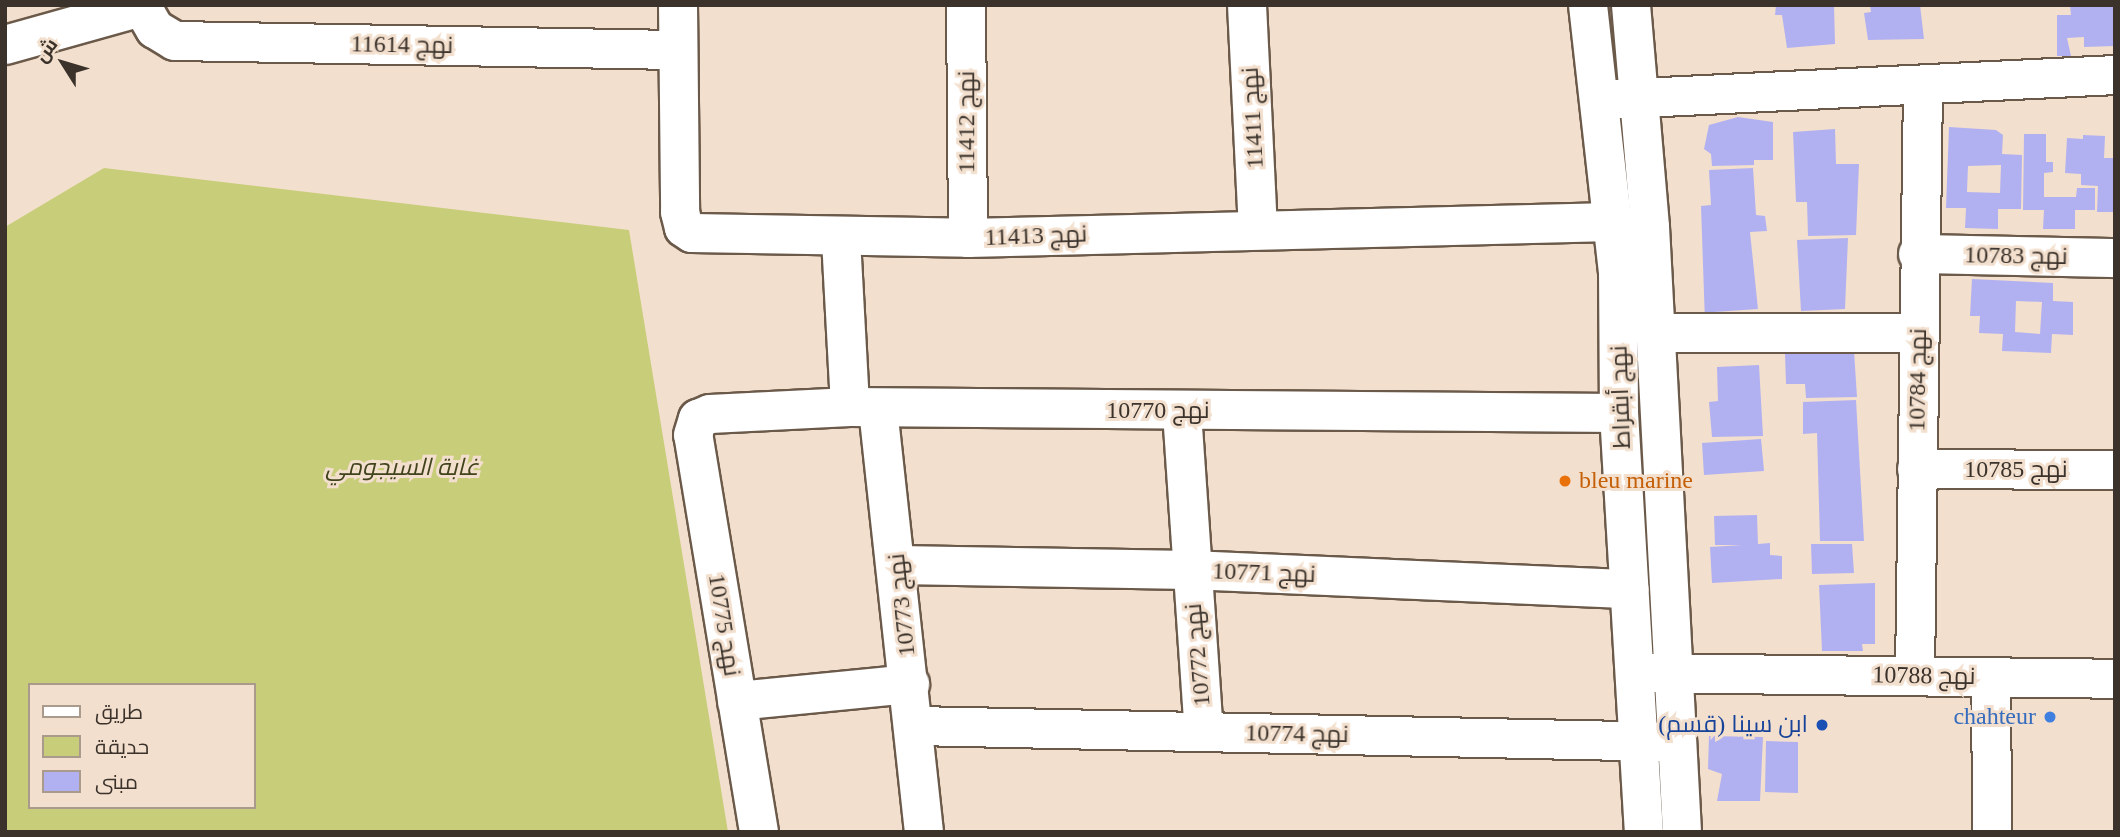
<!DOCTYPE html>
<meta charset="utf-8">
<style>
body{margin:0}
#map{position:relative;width:2120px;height:837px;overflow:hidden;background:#f3dfcd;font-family:"Times New Roman",Cairo,serif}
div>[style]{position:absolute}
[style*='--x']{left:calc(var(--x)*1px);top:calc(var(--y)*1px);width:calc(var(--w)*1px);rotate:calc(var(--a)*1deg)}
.green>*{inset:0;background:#c8cd79}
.building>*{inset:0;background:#b1b1f2}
.roads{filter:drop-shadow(2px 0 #6b5a4a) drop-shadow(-2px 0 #6b5a4a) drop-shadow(0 2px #6b5a4a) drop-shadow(0 -2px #6b5a4a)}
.street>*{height:38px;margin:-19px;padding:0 19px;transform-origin:19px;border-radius:19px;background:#fff}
.secondary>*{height:38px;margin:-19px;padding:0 19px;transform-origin:19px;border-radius:19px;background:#fff}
.dots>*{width:19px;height:19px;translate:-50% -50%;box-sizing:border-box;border:4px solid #f3dfcd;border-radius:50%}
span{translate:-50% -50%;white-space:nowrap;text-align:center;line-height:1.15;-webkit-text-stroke:6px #f3dfcd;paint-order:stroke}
.street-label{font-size:24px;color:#3a322b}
.park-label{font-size:24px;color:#41431c;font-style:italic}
.food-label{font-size:24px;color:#c56008}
.left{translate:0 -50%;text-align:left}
.shop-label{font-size:24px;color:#366cbe}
.right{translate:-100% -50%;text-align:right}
.transit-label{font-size:24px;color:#164399}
.frame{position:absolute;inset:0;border:7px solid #3a322b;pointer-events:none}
.legend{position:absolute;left:28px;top:683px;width:228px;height:126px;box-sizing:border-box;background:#f3dfcd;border:2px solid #a99a8c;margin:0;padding:9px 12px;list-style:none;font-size:21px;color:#3a322b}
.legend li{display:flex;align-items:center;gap:14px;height:35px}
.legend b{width:35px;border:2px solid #a99a8c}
.north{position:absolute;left:28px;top:28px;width:70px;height:70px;-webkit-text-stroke:5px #f3dfcd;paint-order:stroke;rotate:307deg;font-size:19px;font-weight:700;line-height:28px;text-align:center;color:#3a322b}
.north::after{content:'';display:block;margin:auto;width:24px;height:32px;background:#3a322b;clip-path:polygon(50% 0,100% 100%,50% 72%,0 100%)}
</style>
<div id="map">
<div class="green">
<i style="clip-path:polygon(evenodd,104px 168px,629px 230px,728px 832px,5px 832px,5px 227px,104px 168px,30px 685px,254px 685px,254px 807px,30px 807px,30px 685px)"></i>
</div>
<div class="building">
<i style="clip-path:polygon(1776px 5px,1834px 5px,1835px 44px,1787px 48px,1782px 15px,1775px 15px)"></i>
<i style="clip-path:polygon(1870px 5px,1920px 5px,1924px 39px,1868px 40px,1864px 13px,1871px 12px)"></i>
<i style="clip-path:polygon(2070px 5px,2115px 5px,2115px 46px,2084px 47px,2084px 37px,2067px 38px,2071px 56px,2057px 56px,2057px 15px,2071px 15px)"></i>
<i style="clip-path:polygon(1738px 117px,1773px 122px,1773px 160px,1754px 160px,1754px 165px,1712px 166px,1711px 154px,1704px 149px,1709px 125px)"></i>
<i style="clip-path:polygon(evenodd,1949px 127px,1996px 130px,2003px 135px,2002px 154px,2022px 155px,2021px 209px,1998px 209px,1998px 229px,1965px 228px,1966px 208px,1946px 208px,1949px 127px,2001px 165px,2000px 193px,1967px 192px,1968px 166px,2001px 165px)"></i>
<i style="clip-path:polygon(1835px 129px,1836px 164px,1859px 164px,1856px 235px,1808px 236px,1807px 202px,1796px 202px,1793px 132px)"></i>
<i style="clip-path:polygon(2024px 134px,2046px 134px,2046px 162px,2053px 162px,2053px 172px,2044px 173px,2044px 197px,2076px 197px,2077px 188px,2095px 188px,2095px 210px,2075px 210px,2075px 229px,2043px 229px,2044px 210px,2023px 210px)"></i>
<i style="clip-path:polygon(2083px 135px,2105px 136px,2104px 158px,2115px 158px,2115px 212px,2097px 212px,2098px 186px,2081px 185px,2081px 174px,2065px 173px,2067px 138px,2083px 139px)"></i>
<i style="clip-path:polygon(1753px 168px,1756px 215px,1765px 216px,1767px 231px,1750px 232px,1758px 309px,1714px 312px,1716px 322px,1705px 323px,1701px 206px,1711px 205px,1709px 170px)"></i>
<i style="clip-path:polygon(1848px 238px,1845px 309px,1801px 311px,1797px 240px)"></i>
<i style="clip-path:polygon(evenodd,1972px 279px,2053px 283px,2053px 301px,2073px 302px,2073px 335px,2052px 334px,2051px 353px,2002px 351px,2003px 334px,1979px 333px,1980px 316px,1970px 316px,1972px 279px,2016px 301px,2042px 302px,2040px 334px,2015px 332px,2016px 301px)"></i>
<i style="clip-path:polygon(1854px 351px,1857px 397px,1806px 398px,1805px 384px,1786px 384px,1785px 354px)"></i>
<i style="clip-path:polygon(1759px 365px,1763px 436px,1712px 437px,1709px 402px,1718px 401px,1717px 367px)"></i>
<i style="clip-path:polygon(1856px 400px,1864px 541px,1820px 541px,1817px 433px,1803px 434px,1803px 402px)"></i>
<i style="clip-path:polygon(1761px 439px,1764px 471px,1704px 475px,1702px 443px)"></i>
<i style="clip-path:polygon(1757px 515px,1758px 544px,1770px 543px,1770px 555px,1782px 556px,1782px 579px,1712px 583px,1710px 547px,1742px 545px,1715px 545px,1714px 516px)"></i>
<i style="clip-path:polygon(1811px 544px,1852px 544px,1854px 573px,1812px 574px)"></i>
<i style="clip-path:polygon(1875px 583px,1875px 644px,1862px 644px,1863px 651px,1822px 651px,1819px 585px)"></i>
<i style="clip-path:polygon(1709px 736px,1763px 737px,1760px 801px,1717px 801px,1722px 774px,1708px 769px)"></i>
<i style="clip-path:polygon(1766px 741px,1798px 742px,1798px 793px,1765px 792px)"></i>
</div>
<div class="roads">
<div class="street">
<i style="--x:141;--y:5;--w:28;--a:60"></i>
<i style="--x:155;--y:29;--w:23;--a:31"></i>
<i style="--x:175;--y:41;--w:503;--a:1.03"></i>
<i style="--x:678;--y:5;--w:207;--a:89.4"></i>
<i style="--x:680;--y:212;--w:16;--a:76"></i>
<i style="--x:684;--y:228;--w:9;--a:32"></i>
<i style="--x:692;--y:233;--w:276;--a:1"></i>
<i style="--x:968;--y:238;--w:644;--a:-1.42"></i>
<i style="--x:966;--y:5;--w:233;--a:89.5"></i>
<i style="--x:1247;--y:5;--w:225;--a:87.2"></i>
<i style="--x:5;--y:45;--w:141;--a:-15.6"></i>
<i style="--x:1601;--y:100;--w:515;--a:-2.78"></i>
<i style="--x:841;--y:239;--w:168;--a:86.9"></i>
<i style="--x:1918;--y:254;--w:197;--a:1.2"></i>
<i style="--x:1654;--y:333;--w:263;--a:0"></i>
<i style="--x:878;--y:409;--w:425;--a:83.8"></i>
<i style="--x:1182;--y:412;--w:320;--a:86.1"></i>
<i style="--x:1917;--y:469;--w:198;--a:0.3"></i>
<i style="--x:898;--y:565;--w:292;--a:1"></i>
<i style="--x:1190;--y:570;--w:440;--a:2.5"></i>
<i style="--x:1641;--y:673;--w:474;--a:0.7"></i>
<i style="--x:1915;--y:674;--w:588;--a:-89.22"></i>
<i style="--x:1991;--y:678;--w:154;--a:89.6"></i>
<i style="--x:737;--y:701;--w:174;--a:-5.6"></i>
<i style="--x:915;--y:726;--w:757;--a:1.21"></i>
<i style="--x:759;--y:832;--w:402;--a:-99.4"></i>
<i style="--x:693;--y:435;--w:17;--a:-73"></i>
<i style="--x:698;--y:419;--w:13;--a:-23"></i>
<i style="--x:710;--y:414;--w:140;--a:-2.9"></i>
<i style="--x:850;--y:407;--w:769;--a:0.45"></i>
</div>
<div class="secondary">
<i style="--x:1588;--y:5;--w:268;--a:83.6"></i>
<i style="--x:1618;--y:271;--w:142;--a:89.6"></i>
<i style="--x:1619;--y:413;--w:420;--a:86.6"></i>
<i style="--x:1631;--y:5;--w:223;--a:85.1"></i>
<i style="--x:1650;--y:227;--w:606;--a:86.97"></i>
</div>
</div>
<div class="dots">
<i style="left:1565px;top:481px;background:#e8710a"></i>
<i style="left:2050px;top:717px;background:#3f7fe0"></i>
<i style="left:1822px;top:725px;background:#1a4fb4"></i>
</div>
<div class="street-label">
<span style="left:402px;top:45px;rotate:1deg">نهج 11614</span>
<span style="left:1253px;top:118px;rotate:-93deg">نهج 11411</span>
<span style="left:967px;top:122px;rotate:-90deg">نهج 11412</span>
<span style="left:1036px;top:236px;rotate:-2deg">نهج 11413</span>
<span style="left:2016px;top:256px;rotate:1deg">نهج 10783</span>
<span style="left:1918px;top:380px;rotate:-89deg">نهج 10784</span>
<span style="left:1621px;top:397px;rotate:-92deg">نهج أبقراط</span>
<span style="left:1158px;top:411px">نهج 10770</span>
<span style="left:2016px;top:470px">نهج 10785</span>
<span style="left:1264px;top:573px;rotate:2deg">نهج 10771</span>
<span style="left:902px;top:605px;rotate:-96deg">نهج 10773</span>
<span style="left:724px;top:625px;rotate:81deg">نهج 10775</span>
<span style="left:1198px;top:655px;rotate:-95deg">نهج 10772</span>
<span style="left:1924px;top:676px;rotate:1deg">نهج 10788</span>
<span style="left:1297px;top:734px;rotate:1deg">نهج 10774</span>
</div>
<div class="park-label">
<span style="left:402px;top:468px">غابة السيجومي</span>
</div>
<div class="food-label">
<span class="left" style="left:1579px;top:481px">bleu marine</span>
</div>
<div class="shop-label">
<span class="right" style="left:2036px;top:717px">chahteur</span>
</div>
<div class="transit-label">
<span class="right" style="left:1808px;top:725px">(ابن سينا (قسم</span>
</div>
<div class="frame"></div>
<ul class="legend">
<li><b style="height:9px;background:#fff"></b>طريق</li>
<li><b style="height:19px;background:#c8cd79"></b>حديقة</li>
<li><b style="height:19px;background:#b1b1f2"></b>مبنى</li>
</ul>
<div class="north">ش</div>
</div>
